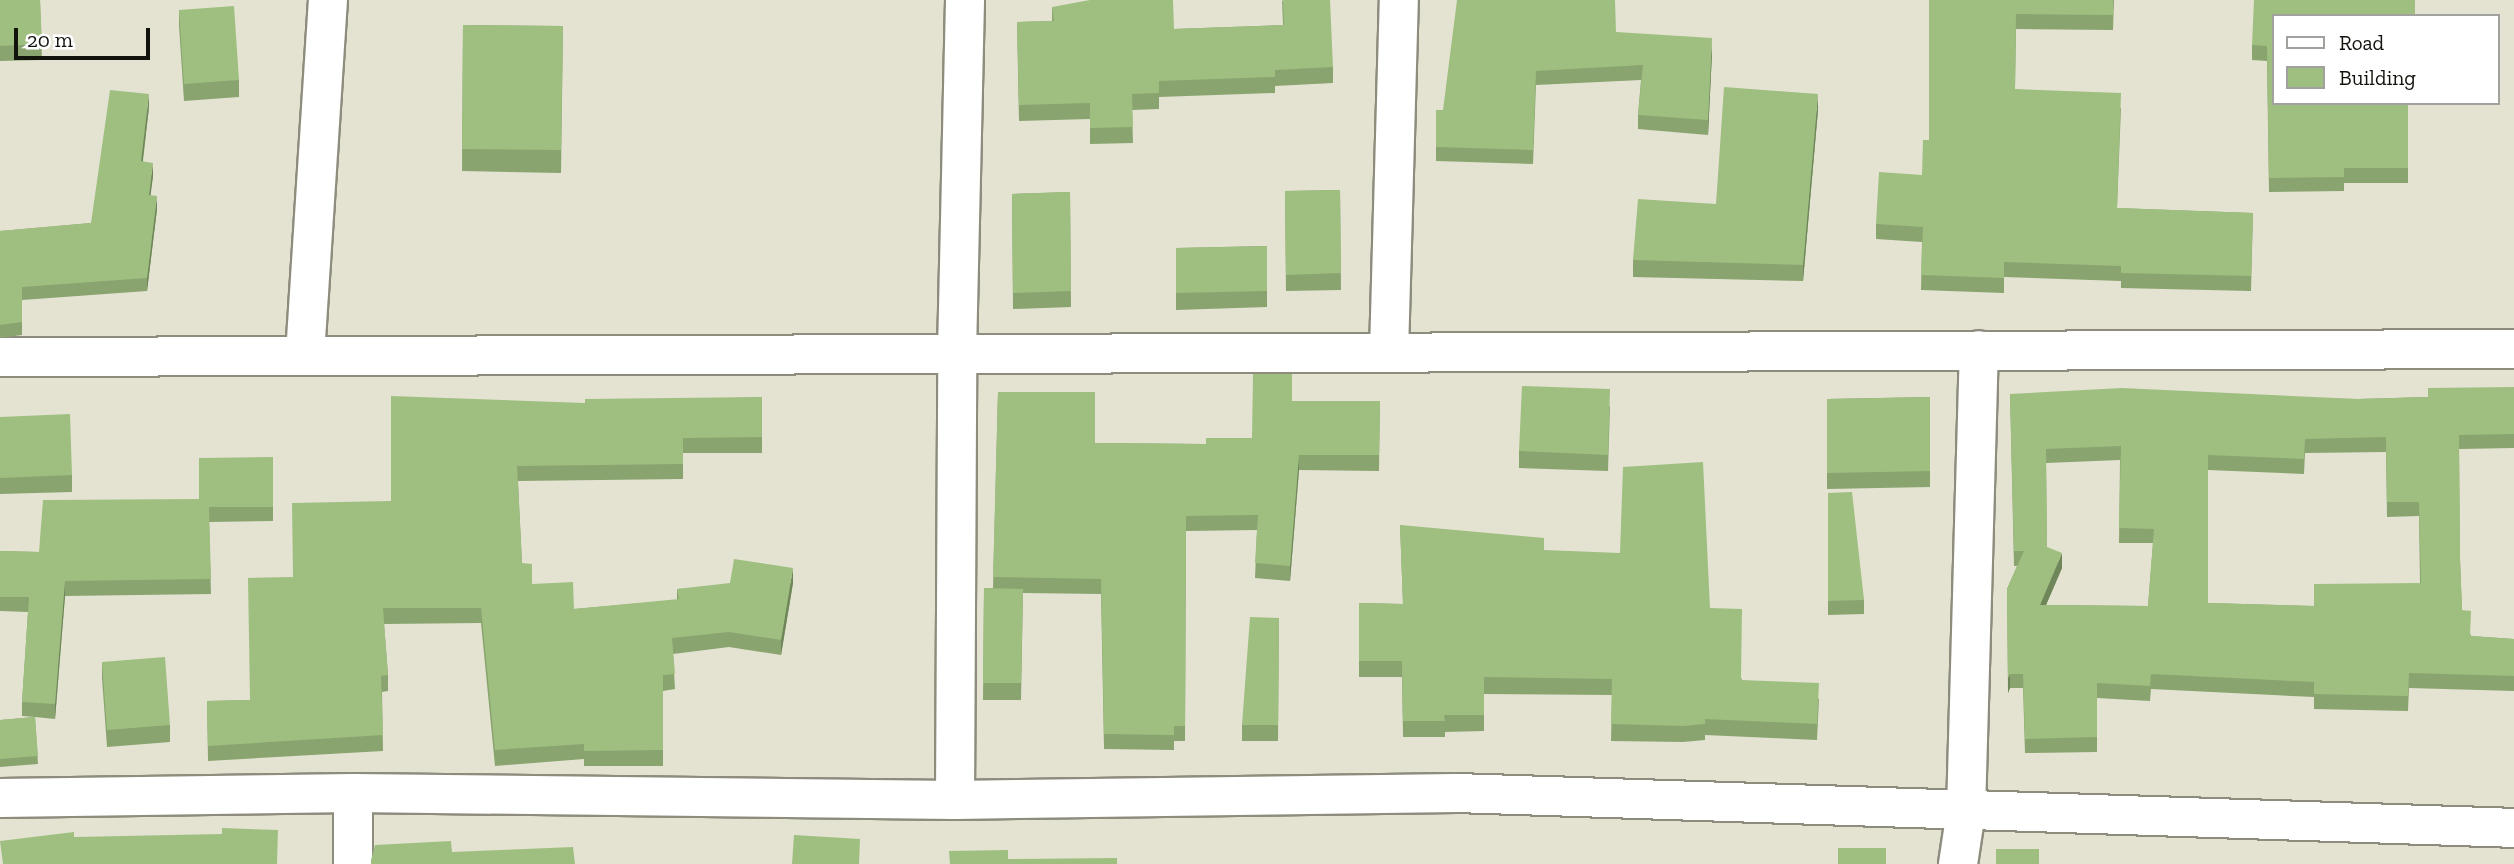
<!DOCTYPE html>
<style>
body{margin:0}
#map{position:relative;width:2514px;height:864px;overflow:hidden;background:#e4e3d2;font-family:"Zilla Slab",serif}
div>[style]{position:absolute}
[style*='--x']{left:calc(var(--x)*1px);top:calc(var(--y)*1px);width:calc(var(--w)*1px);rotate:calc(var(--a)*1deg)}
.roads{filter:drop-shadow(2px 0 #8d8c7d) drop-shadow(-2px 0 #8d8c7d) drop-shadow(0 2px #8d8c7d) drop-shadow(0 -2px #8d8c7d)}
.minor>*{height:38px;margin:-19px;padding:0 19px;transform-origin:19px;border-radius:19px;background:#fff}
.wall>*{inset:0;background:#89a46f}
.shaded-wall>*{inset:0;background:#6f865a}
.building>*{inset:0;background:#9fbf81}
span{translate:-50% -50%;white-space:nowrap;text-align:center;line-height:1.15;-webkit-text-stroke:5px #fff;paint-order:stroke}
.legend{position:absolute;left:2272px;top:14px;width:228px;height:91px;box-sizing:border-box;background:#fff;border:2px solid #a1a19e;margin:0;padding:9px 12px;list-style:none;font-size:21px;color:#13130d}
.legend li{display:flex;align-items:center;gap:14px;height:35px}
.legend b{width:35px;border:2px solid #a1a19e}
.scale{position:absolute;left:14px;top:28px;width:136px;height:32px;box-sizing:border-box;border:4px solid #13130d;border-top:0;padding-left:9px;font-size:21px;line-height:24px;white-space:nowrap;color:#13130d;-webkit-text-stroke:5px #fff;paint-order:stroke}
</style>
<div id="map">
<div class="roads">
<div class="minor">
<i style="--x:1389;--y:352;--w:352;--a:-88.4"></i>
<i style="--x:305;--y:355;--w:356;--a:-86.3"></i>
<i style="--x:0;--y:357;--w:2514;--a:-0.18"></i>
<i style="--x:0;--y:798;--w:353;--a:-0.8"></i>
<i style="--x:353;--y:793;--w:602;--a:0.67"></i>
<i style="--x:955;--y:800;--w:501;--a:-0.8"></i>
<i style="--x:1456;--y:793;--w:1059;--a:1.89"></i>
<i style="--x:955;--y:800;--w:447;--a:-89.7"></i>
<i style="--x:957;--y:353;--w:353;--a:-88.7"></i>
<i style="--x:353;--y:864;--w:71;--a:-90"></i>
<i style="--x:1958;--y:864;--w:54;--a:-81.4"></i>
<i style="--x:1966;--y:811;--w:461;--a:-88.4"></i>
</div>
</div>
<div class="wall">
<i style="clip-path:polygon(0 0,40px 0,42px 60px,0 61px)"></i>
<i style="clip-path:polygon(1282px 0,1333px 67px,1333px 83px,1275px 86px,1275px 93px,1159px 97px,1159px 109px,1132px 110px,1133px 143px,1090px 144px,1090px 119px,1019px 121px,1017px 22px,1052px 21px,1052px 7px,1174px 29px,1283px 25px)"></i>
<i style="clip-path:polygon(1929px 0,2114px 0,2113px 30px,2016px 29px,2015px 89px,2121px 108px,2117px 208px,2253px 213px,2251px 291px,2121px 288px,2121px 281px,2004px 277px,2004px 293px,1921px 290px,1922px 242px,1876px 239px,1876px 224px,1922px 175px,1929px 140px)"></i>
<i style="clip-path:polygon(179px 10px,239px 80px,239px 97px,184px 101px,179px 26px)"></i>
<i style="clip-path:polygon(2274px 16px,2408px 103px,2408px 183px,2344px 183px,2344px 191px,2269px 192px,2267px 61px,2252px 60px,2252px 45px)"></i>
<i style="clip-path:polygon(463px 25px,563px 26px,561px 173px,462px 171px)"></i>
<i style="clip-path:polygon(1616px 32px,1712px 53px,1708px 135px,1638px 129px,1638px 115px,1641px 80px,1536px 85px,1533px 164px,1436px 161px,1436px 110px,1443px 110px)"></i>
<i style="clip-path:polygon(149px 107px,143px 161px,153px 176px,150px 195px,157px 209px,147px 291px,22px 300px,22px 335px,0 338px,0 231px,91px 223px)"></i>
<i style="clip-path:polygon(1818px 110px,1803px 281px,1633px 277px,1633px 260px,1716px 204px)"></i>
<i style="clip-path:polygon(1340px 190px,1341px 290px,1286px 291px,1285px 191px)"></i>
<i style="clip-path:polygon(1070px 192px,1071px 307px,1013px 309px,1012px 194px)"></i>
<i style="clip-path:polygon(1267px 246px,1267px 307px,1176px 310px,1176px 248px)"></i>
<i style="clip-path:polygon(evenodd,2514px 387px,2514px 448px,2459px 449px,2460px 559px,2462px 610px,2471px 636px,2514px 639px,2514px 691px,2409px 688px,2408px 711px,2314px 709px,2314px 697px,2151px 689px,2150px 701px,2097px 698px,2097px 752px,2025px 753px,2023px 688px,2010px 688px,2008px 693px,2007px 589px,2017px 566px,2014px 566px,2010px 394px,2358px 399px,2428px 397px,2514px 387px,2386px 452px,2387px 517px,2419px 516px,2420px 583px,2314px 606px,2208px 603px,2208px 470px,2304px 474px,2305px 453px,2386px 452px,2514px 387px,2120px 460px,2119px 543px,2153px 543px,2148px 606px,2046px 605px,2062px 568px,2047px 547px,2046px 463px,2120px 460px)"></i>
<i style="clip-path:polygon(998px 392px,1095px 443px,1206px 444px,1252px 438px,1292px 401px,1380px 401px,1379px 471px,1299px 470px,1290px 581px,1255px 578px,1257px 530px,1186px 531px,1185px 741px,1174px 741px,1174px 750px,1104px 749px,1101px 594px,1023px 593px,1021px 700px,983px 700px,984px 588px,993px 588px)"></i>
<i style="clip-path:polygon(762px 397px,762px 453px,683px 453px,683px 479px,518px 481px,522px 563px,532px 584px,574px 609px,677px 600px,677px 589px,793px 583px,781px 655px,729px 647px,673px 654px,675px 689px,663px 691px,663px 766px,584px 766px,584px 759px,495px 766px,481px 623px,384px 624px,388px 675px,388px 691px,382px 692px,383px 751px,208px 761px,207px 701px,250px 700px,293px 577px,391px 501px,585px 403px)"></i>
<i style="clip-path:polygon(1930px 397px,1930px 487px,1827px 489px,1827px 399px)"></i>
<i style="clip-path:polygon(1610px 406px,1608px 471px,1519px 468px,1519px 451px)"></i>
<i style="clip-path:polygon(0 417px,72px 475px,72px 492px,0 494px)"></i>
<i style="clip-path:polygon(273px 457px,273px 521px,209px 522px,211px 594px,65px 596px,55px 719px,35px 717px,38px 764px,0 767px,0 720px,35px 717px,22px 716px,22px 702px,28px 612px,0 611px,0 551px,39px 552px,199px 499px)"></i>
<i style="clip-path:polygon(1828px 493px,1864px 600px,1864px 614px,1828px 615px)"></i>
<i style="clip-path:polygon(1400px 525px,1544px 550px,1710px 608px,1742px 680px,1819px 699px,1817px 740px,1705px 735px,1705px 740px,1683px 742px,1611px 741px,1612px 695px,1484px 694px,1484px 731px,1445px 732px,1445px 737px,1403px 737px,1402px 677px,1359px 677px,1359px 603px,1403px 604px)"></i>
<i style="clip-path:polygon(1279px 618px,1278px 741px,1242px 741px,1242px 725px)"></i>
<i style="clip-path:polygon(102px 662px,170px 725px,170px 742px,107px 747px,102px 678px)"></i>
</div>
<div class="shaded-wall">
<i style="clip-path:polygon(1712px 38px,1712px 53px,1708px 135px,1708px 120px)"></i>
<i style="clip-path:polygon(149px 94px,149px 107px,141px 174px,141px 161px)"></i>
<i style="clip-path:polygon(1818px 94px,1818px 110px,1803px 281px,1803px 265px)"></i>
<i style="clip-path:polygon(153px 163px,153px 176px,149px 208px,149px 195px)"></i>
<i style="clip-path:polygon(157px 196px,157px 209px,147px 291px,147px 278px)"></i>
<i style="clip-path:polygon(1299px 455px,1299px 470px,1290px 581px,1290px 566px)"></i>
<i style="clip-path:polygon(2062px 553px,2062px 568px,2040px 619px,2040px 605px)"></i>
<i style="clip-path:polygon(793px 568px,793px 583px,781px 655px,781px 640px)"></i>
<i style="clip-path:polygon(65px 581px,65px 596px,55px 719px,55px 704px)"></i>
<i style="clip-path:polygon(2010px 674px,2010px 688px,2008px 693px,2008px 678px)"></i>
</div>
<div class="building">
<i style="clip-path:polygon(0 0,40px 0,42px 44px,0 46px)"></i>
<i style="clip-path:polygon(1090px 0,1173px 0,1174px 29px,1284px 25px,1283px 0,1330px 0,1333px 67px,1275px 70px,1275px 77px,1159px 81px,1159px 93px,1132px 94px,1133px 127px,1090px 128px,1090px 103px,1019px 105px,1017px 22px,1054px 21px,1052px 7px)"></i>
<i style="clip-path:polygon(1457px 0,1615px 0,1616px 32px,1712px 38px,1708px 120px,1638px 115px,1643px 65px,1536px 71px,1533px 150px,1436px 147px,1436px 110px,1443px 110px)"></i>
<i style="clip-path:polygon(1929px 0,2113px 0,2113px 15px,2016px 14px,2015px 89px,2121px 93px,2117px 208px,2253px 213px,2251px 276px,2121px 273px,2121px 266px,2004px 262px,2004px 278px,1921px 275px,1923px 227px,1876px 224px,1879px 172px,1922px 175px,1923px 140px,1929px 140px)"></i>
<i style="clip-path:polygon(2254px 0,2415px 0,2415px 16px,2274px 16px,2274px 103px,2408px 103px,2408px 168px,2344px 168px,2344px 177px,2269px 178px,2267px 46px,2252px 45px)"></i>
<i style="clip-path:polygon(234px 6px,239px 80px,184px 84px,179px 10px)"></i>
<i style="clip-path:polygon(463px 25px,563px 26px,561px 150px,462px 149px)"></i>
<i style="clip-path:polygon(1724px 87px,1818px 94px,1803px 265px,1633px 260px,1638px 199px,1716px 204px)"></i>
<i style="clip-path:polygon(110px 90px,149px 94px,141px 161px,153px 163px,149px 195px,157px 196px,147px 278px,22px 287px,22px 322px,0 325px,0 231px,91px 223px)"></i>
<i style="clip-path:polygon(1340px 190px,1341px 273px,1286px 275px,1285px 191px)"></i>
<i style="clip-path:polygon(1070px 192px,1071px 291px,1013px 293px,1012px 194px)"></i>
<i style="clip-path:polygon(1267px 246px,1267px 291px,1176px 293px,1176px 248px)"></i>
<i style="clip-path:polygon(1253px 374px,1292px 374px,1292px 401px,1380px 401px,1379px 455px,1299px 455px,1290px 566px,1255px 563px,1258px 515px,1186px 516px,1185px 726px,1174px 726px,1174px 735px,1104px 734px,1101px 579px,993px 577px,998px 392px,1095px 392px,1095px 443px,1206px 444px,1206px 438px,1252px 438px)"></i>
<i style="clip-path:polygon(1522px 386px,1610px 389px,1608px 455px,1519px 451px)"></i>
<i style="clip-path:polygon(evenodd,2514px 387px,2514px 434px,2459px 435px,2460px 559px,2462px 610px,2471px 611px,2470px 636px,2514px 639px,2514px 676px,2409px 673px,2408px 696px,2314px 694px,2314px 682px,2151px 674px,2150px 686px,2097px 683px,2097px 737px,2025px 739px,2023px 674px,2010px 674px,2008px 678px,2007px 589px,2024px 551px,2014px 551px,2010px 394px,2122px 388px,2358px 399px,2428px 397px,2428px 388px,2514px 387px,2386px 437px,2387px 502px,2419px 502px,2421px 583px,2314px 584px,2314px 606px,2208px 603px,2208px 455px,2304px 459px,2305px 439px,2386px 437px,2514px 387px,2121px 446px,2119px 528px,2154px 529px,2148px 606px,2040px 605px,2062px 553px,2047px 547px,2046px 449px,2121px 446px)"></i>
<i style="clip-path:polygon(391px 396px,585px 403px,585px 399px,762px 397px,762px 437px,683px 438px,683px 464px,517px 466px,522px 563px,532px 564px,532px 584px,573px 582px,574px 609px,679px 599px,677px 589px,730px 583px,734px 559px,793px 568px,781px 640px,729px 632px,672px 638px,675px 674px,663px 675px,663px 750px,584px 751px,584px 744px,495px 750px,481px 608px,383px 608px,388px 675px,381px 676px,383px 735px,208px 746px,207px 701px,250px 700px,248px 578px,293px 577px,292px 503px,391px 501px)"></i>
<i style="clip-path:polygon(1930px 397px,1930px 471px,1827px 473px,1827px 399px)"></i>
<i style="clip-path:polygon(70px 414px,72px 475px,0 478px,0 417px)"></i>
<i style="clip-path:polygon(273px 457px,273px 507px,209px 507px,211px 579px,65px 581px,55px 704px,22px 702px,29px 597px,0 597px,0 551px,39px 552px,43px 500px,199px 499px,199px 458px)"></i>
<i style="clip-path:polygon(1703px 462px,1710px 608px,1742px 609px,1741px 680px,1819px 683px,1817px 724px,1705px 719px,1705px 724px,1683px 726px,1611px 724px,1612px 679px,1484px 677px,1484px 715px,1444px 715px,1445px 721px,1403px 721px,1402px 661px,1359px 661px,1359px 603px,1403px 604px,1400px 525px,1544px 538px,1544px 550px,1620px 553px,1623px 467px)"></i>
<i style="clip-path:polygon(1852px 492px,1864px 600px,1828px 601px,1828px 493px)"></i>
<i style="clip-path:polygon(984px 588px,1023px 589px,1021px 683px,983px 683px)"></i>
<i style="clip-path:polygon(1250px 617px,1279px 618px,1278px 725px,1242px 725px)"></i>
<i style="clip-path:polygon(165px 657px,170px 725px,107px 730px,102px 662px)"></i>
<i style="clip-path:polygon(35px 717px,38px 756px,0 759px,0 720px)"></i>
<i style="clip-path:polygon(222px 828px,278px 830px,277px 864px,3px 864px,0 841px,74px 832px,74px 837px,222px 834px)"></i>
<i style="clip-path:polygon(794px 835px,860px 839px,859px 864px,792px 864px)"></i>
<i style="clip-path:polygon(451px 841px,452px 852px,573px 847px,575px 864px,371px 864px,371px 860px,375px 845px)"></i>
<i style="clip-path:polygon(1838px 848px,1886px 848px,1886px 864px,1838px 864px)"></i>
<i style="clip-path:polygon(1996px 849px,2039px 849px,2039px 864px,1996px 864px)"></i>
<i style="clip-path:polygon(1008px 850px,1008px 859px,1117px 858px,1117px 864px,950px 864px,949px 851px)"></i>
</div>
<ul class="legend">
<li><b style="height:9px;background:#fff"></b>Road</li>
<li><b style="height:19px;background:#9fbf81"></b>Building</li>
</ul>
<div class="scale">20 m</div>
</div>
